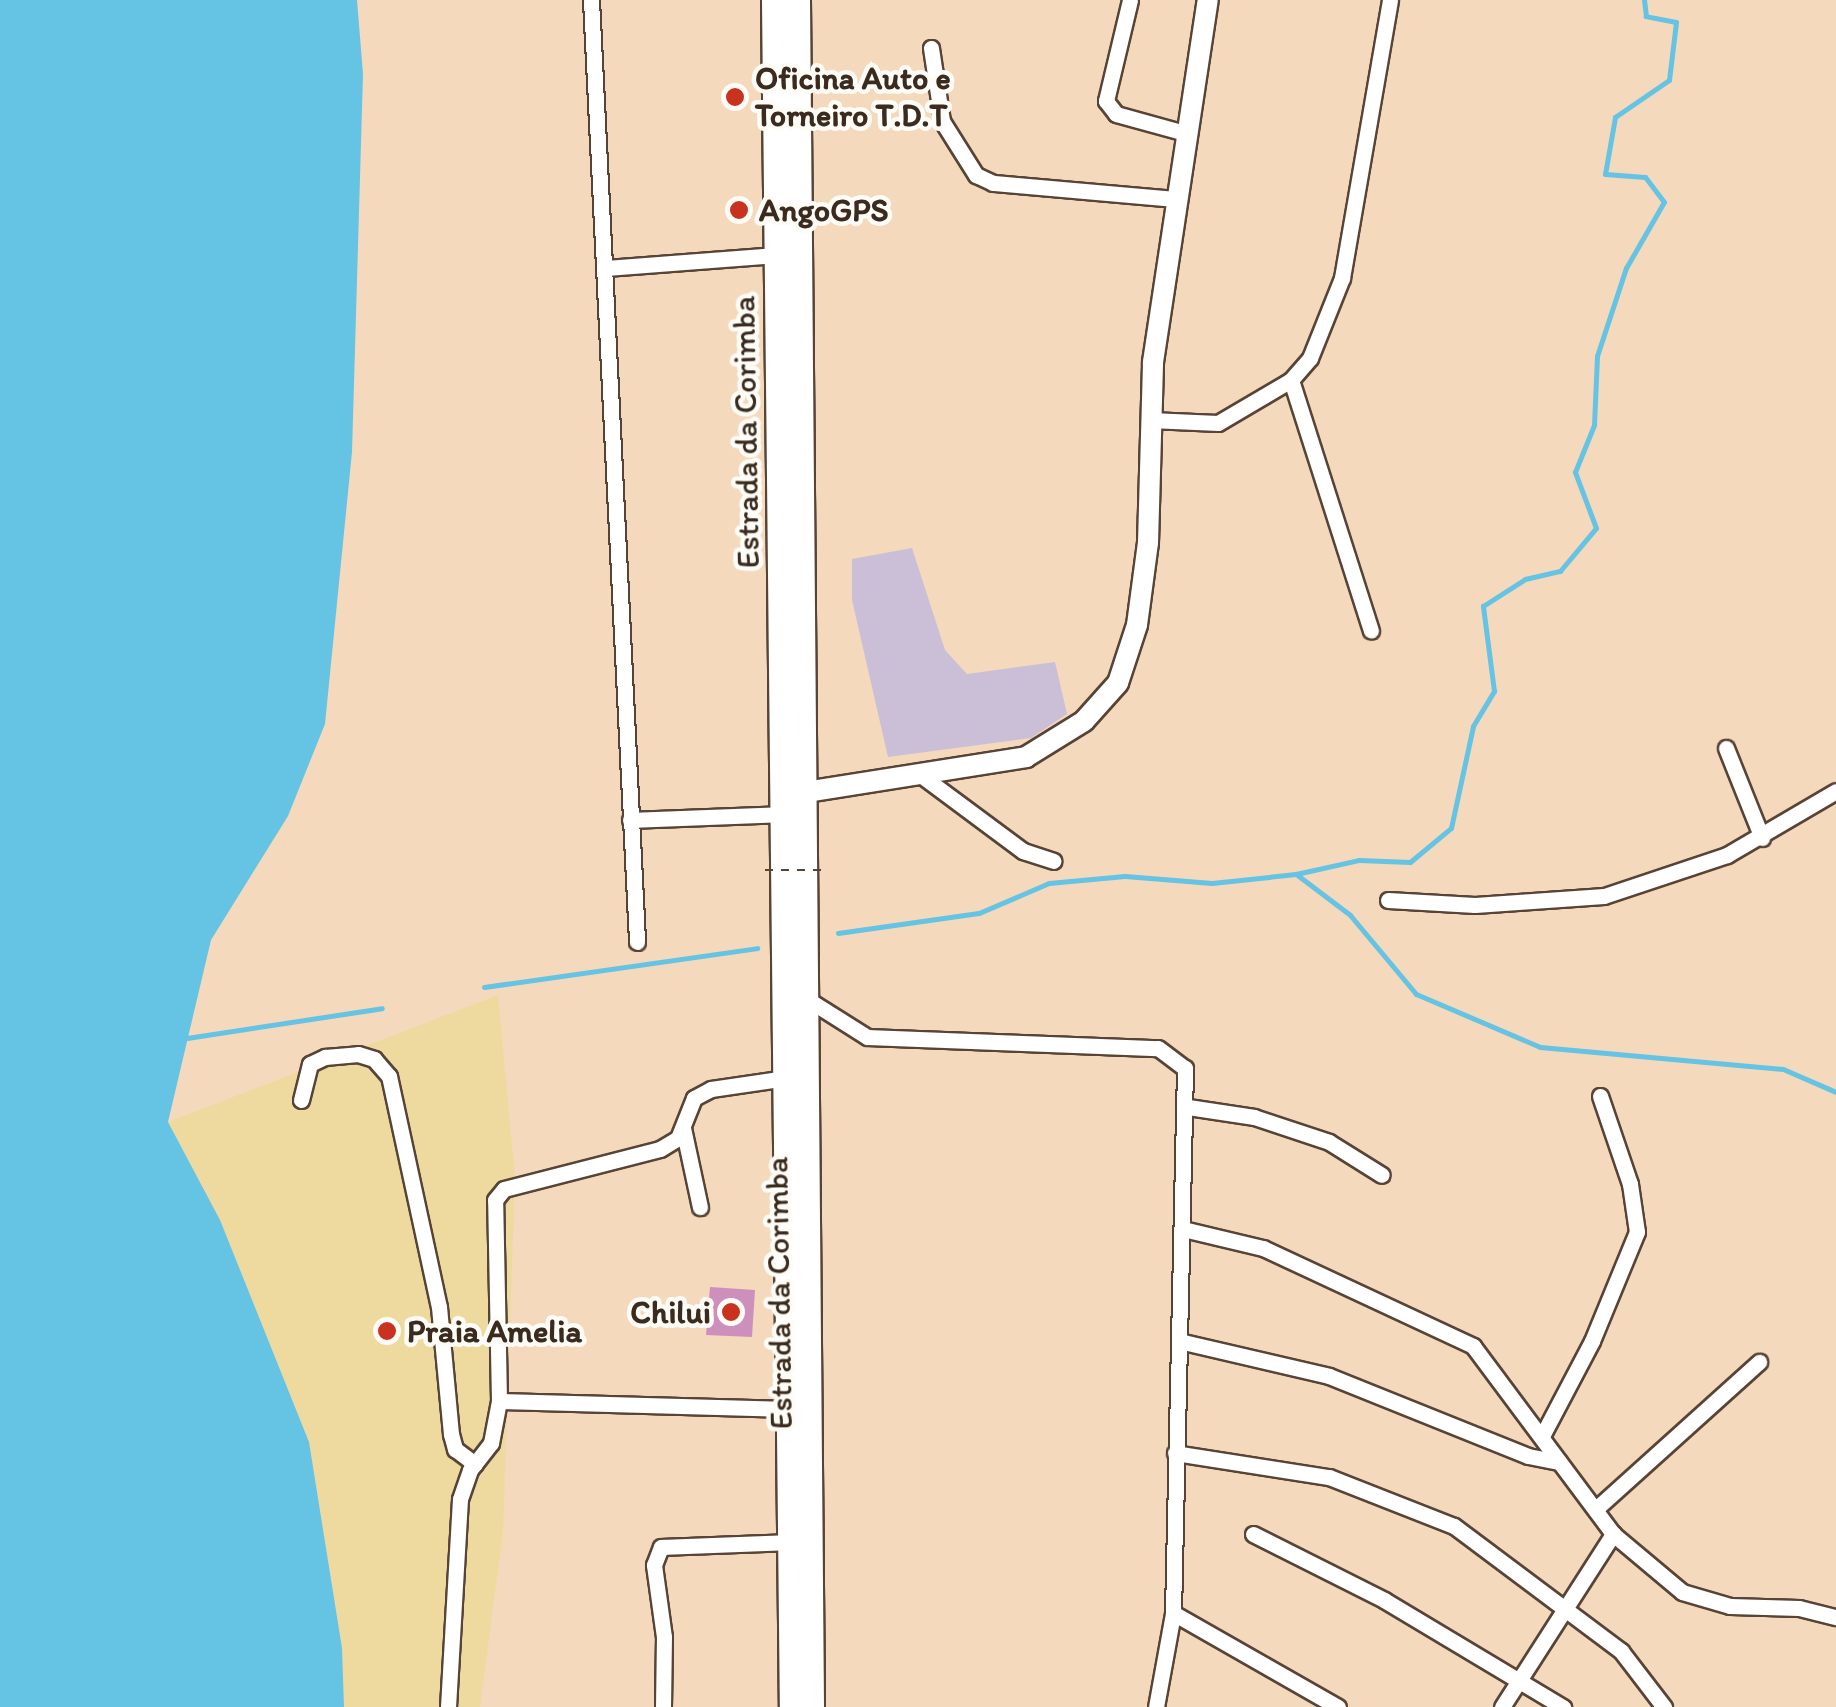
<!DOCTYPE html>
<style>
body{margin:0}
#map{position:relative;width:1836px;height:1707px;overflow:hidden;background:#f4d9bc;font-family:Itim,sans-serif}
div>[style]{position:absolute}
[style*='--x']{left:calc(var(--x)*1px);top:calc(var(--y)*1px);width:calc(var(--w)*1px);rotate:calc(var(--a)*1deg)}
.industrial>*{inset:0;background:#cabfd7}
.sand>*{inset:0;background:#eeda9e}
.water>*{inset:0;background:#65c3e3}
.stream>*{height:5px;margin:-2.5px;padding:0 2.5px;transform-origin:2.5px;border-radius:2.5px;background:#65c3e3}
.building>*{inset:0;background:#cd90bc}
.roads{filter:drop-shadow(2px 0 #574436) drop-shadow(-2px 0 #574436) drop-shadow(0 2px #574436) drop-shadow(0 -2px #574436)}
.minor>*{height:15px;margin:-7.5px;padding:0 7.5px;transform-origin:7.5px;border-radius:7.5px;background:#fff}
.tertiary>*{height:20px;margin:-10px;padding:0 10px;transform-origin:10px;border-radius:10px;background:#fff}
.primary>*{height:25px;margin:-12.5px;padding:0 12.5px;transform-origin:12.5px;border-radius:12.5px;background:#fff}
.path-bridge>*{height:2.5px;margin-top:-1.25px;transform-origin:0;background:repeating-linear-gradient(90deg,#574436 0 8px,transparent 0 16px)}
.dots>*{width:28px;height:28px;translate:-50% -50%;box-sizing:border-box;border:5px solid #fdfcf7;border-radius:50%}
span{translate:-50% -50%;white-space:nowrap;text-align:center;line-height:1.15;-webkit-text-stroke:9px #fdfcf7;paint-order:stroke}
.poi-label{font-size:32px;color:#3b2a1e;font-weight:700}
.left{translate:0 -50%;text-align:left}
.right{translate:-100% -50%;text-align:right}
.street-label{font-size:32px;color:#3b2a1e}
</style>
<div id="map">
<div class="industrial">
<i style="clip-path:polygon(912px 548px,945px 650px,967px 674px,1055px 662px,1067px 714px,1031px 738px,888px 757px,852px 600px,852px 559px)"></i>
</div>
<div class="sand">
<i style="clip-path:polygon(498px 995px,515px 1178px,503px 1531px,480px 1707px,344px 1707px,342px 1648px,309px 1442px,220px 1220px,168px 1122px)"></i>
</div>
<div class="water">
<i style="clip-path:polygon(0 0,357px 0,363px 74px,352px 452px,325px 724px,288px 816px,211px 940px,168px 1122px,220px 1220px,309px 1442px,342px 1648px,344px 1707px,0 1707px)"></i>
</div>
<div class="stream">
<i style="--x:1296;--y:874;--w:65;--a:-12.5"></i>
<i style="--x:1359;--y:860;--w:51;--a:2.2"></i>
<i style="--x:1410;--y:862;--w:53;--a:-39.7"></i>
<i style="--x:1451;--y:828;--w:104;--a:-77.8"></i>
<i style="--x:1473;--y:726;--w:41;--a:-59"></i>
<i style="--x:1494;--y:691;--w:86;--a:-97.4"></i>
<i style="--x:1483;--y:606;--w:50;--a:-32.7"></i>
<i style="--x:1525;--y:579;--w:36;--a:-13"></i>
<i style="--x:1560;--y:571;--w:56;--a:-50.1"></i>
<i style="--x:1596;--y:528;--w:60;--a:-110.6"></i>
<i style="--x:1575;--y:472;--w:51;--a:-68"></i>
<i style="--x:1594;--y:425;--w:69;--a:-87.5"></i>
<i style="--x:1597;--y:356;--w:93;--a:-71.8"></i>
<i style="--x:1626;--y:268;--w:76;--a:-60.1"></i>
<i style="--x:1664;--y:202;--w:31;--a:-127"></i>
<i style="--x:1645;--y:177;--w:40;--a:-175.7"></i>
<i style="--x:1605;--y:174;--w:58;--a:-80"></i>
<i style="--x:1615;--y:117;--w:65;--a:-34.4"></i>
<i style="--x:1669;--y:80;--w:58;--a:-83.1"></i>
<i style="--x:1676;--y:22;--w:31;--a:-169"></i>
<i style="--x:1646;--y:16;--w:16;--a:-97"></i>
<i style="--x:838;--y:933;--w:142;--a:-8.1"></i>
<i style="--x:979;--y:913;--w:76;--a:-23.2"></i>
<i style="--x:1049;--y:883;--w:76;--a:-5.3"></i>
<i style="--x:1125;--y:876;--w:87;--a:4.6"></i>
<i style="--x:1212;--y:883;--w:84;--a:-6.1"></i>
<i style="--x:1296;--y:874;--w:68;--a:37.2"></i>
<i style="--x:1350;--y:915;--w:103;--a:50.1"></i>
<i style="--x:1416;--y:994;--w:135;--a:23.1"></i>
<i style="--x:1540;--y:1047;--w:244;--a:5.2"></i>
<i style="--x:1783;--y:1069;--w:58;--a:23.5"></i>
<i style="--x:484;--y:987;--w:276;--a:-8.1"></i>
<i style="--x:187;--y:1038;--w:197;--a:-8.7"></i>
</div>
<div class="building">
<i style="clip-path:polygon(710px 1287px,755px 1290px,752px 1337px,706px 1335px)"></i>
</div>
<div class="roads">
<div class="minor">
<i style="--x:591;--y:0;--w:943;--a:87.2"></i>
<i style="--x:1130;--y:0;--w:104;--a:103.4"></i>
<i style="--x:1106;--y:101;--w:16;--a:52"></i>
<i style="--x:1116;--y:114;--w:72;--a:15.4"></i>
<i style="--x:931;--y:48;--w:74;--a:81.4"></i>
<i style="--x:942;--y:121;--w:64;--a:57.8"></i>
<i style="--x:976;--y:175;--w:19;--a:25"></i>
<i style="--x:993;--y:183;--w:184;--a:5"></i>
<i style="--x:607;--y:268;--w:169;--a:-4.4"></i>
<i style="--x:1291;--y:380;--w:263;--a:72.3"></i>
<i style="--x:1150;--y:420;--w:68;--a:2.5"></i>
<i style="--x:1218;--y:423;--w:85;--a:-30.5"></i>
<i style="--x:1291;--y:380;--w:29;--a:-49"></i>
<i style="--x:1310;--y:358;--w:86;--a:-68.2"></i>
<i style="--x:1342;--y:278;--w:282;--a:-80.2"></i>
<i style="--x:1726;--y:748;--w:97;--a:68.2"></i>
<i style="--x:922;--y:776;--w:126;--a:36.6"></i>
<i style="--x:1023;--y:851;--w:32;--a:18"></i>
<i style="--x:630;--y:820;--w:155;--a:-2.2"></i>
<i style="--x:1388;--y:900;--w:87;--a:3.3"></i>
<i style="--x:1475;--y:905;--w:129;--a:-4"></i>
<i style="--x:1604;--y:896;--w:130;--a:-18.4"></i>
<i style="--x:1727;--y:855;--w:126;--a:-30.4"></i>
<i style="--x:807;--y:999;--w:71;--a:32.3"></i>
<i style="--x:867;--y:1037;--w:291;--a:2.2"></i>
<i style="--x:1158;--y:1048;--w:34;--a:37"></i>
<i style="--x:1185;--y:1068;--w:545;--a:91.26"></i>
<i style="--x:1173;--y:1613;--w:190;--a:29.7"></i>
<i style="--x:301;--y:1100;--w:37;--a:-76"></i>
<i style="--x:310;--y:1064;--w:17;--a:-25"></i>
<i style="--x:325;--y:1057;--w:33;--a:-5"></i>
<i style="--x:358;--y:1054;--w:17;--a:17"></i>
<i style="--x:374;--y:1059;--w:23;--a:49"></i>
<i style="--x:389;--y:1076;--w:236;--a:77.8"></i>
<i style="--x:439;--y:1307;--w:128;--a:84.6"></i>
<i style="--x:451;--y:1434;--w:16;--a:75"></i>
<i style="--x:455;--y:1449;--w:25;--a:37"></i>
<i style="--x:1188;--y:1107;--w:67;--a:8.6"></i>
<i style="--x:1254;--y:1117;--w:79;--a:18.4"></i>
<i style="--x:1329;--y:1142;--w:62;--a:31.9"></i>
<i style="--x:683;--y:1128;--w:81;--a:77.9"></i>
<i style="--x:1183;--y:1229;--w:82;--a:13.4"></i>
<i style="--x:1263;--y:1248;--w:232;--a:25"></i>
<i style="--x:1473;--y:1346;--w:234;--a:53.3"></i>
<i style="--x:1613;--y:1534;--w:90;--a:40"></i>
<i style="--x:1682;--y:1592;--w:50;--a:16.3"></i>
<i style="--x:1730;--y:1606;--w:69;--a:1.7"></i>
<i style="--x:1799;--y:1608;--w:38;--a:14"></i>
<i style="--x:1179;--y:1341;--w:154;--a:13.1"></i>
<i style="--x:1329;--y:1376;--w:214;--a:21.9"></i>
<i style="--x:1528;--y:1456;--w:32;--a:11"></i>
<i style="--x:499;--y:1401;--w:292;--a:1.6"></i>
<i style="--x:1542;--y:1436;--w:107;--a:-62.2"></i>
<i style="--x:1592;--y:1341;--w:118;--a:-67.6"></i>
<i style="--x:1637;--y:1232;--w:49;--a:-98.3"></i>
<i style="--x:1630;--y:1184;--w:93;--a:-108.8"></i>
<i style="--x:1175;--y:1453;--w:156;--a:8.9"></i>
<i style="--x:1329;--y:1477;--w:134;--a:21.4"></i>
<i style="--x:1454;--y:1526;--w:209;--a:36.8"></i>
<i style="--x:1621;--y:1651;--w:71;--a:52.5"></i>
<i style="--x:1598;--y:1507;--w:217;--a:-42"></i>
<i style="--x:1253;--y:1534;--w:147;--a:26.7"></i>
<i style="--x:1384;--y:1600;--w:209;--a:30.9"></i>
<i style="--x:448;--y:1707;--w:208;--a:-86.7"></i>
<i style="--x:460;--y:1499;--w:31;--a:-71"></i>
<i style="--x:470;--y:1470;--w:34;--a:-52"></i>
<i style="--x:491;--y:1443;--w:43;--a:-79.2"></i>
<i style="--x:499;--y:1401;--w:201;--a:-91.1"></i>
<i style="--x:495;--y:1200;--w:14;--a:-51"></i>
<i style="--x:504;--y:1189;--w:161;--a:-14.4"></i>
<i style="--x:660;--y:1149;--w:21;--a:-31"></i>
<i style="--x:678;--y:1138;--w:43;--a:-68.2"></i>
<i style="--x:694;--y:1098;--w:19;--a:-28"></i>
<i style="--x:711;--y:1089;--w:76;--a:-8.3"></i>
<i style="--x:663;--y:1707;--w:70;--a:-89.2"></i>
<i style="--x:664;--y:1637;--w:73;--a:-97.9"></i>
<i style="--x:654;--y:1565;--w:19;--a:-69"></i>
<i style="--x:661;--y:1547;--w:130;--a:-2.2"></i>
<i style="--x:1156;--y:1707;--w:96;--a:-79.7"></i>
<i style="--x:1502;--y:1707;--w:206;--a:-57.3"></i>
</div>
<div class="tertiary">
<i style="--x:806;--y:792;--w:223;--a:-9"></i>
<i style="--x:1026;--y:757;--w:68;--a:-31.8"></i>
<i style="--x:1084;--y:721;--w:51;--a:-48.2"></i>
<i style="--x:1118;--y:683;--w:61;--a:-71.9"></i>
<i style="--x:1137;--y:625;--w:83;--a:-82.4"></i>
<i style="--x:1148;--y:543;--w:181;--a:-88.4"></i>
<i style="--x:1153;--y:362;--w:366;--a:-81.4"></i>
</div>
<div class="primary">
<i style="--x:774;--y:0;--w:1707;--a:89.4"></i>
<i style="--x:797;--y:0;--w:1707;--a:89.53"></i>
</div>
</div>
<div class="path-bridge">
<i style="--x:765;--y:870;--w:60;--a:0"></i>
</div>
<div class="dots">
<i style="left:735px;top:97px;background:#c8321e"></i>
<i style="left:739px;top:210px;background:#c8321e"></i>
<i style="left:731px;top:1312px;background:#c8321e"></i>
<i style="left:387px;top:1331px;background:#c8321e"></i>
</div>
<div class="poi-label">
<span class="left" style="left:755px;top:97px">Oficina Auto e<br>Torneiro T.D.T</span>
<span class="left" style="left:759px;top:210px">AngoGPS</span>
<span class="right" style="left:711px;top:1312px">Chilui</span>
<span class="left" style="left:407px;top:1331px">Praia Amelia</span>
</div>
<div class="street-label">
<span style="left:746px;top:432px;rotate:-91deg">Estrada da Corimba</span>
<span style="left:779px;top:1293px;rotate:-91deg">Estrada da Corimba</span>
</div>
</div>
